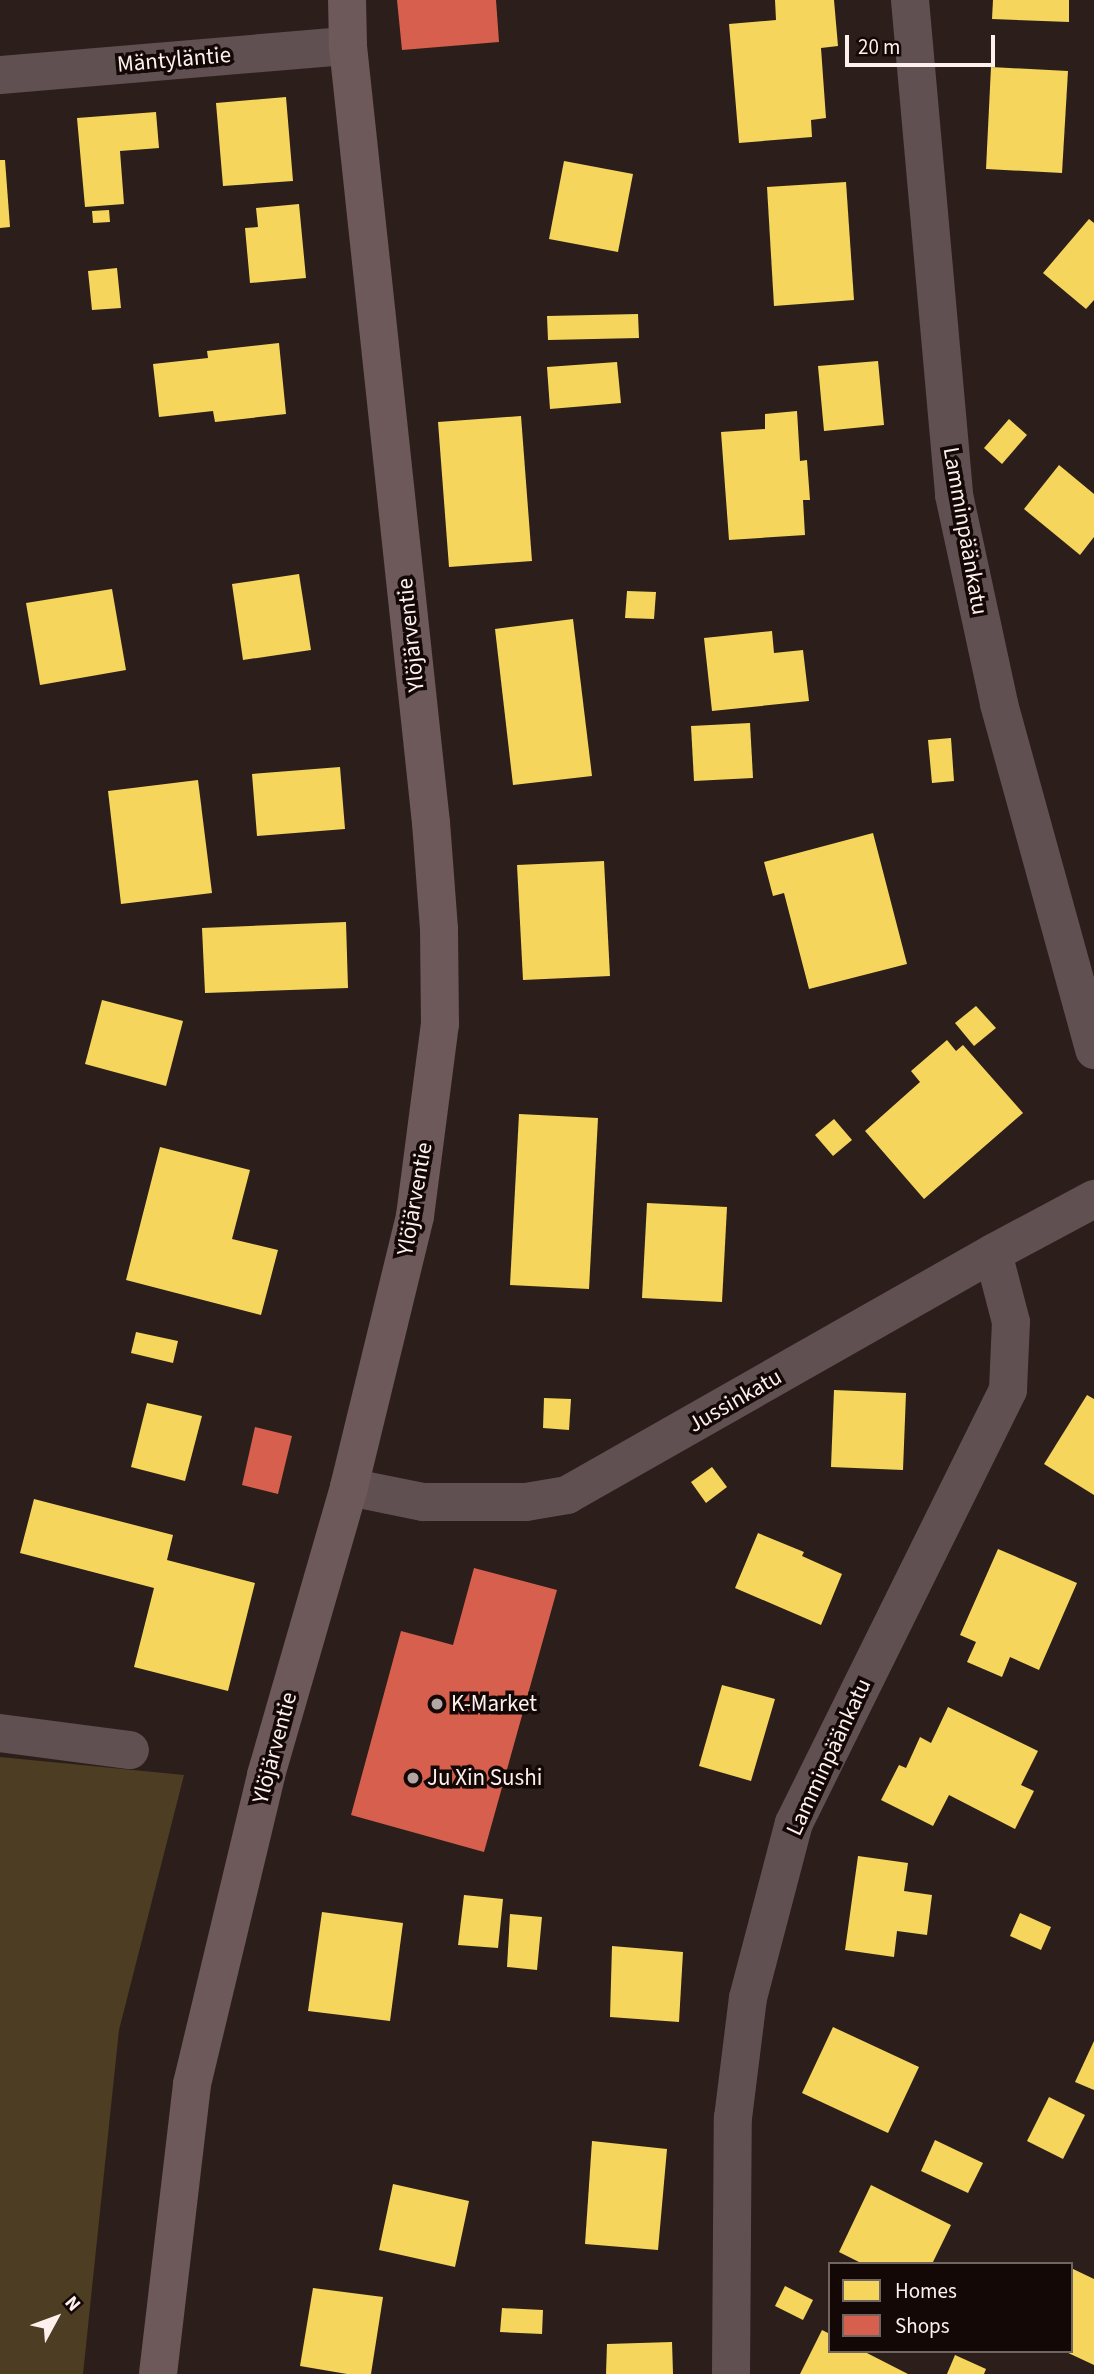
<!DOCTYPE html>
<meta charset="utf-8">
<style>
body{margin:0}
#map{position:relative;width:1094px;height:2374px;overflow:hidden;background:#2c1f1b;font-family:"Source Sans 3",sans-serif}
div>[style]{position:absolute}
[style*='--x']{left:calc(var(--x)*1px);top:calc(var(--y)*1px);width:calc(var(--w)*1px);rotate:calc(var(--a)*1deg)}
.green>*{inset:0;background:#4d3d22}
.homes>*{inset:0;background:#f6d55c}
.shops>*{inset:0;background:#d6604d}
.minor>*{height:38px;margin:-19px;padding:0 19px;transform-origin:19px;border-radius:19px;background:#615052}
.major>*{height:38px;margin:-19px;padding:0 19px;transform-origin:19px;border-radius:19px;background:#6d585a}
.dots>*{width:19px;height:19px;translate:-50% -50%;box-sizing:border-box;border:4px solid #130806;border-radius:50%}
span{translate:-50% -50%;white-space:nowrap;text-align:center;line-height:1.15;-webkit-text-stroke:7px #130806;paint-order:stroke}
.street-label{font-size:23px;color:#fef0ec}
.poi-label{font-size:23px;color:#fef0ec}
.left{translate:0 -50%;text-align:left}
.legend{position:absolute;left:828px;top:2262px;width:245px;height:91px;box-sizing:border-box;background:#130806;border:2px solid #716562;margin:0;padding:9px 12px;list-style:none;font-size:21px;color:#fef0ec}
.legend li{display:flex;align-items:center;gap:14px;height:35px}
.legend b{width:35px;border:2px solid #716562}
.north{position:absolute;left:21px;top:2283px;width:70px;height:70px;-webkit-text-stroke:5px #130806;paint-order:stroke;rotate:49deg;font-size:19px;font-weight:700;line-height:28px;text-align:center;color:#fef0ec}
.north::after{content:'';display:block;margin:auto;width:24px;height:32px;background:#fef0ec;clip-path:polygon(50% 0,100% 100%,50% 72%,0 100%)}
.scale{position:absolute;left:845px;top:35px;width:150px;height:32px;box-sizing:border-box;border:4px solid #fef0ec;border-top:0;padding-left:9px;font-size:21px;line-height:24px;white-space:nowrap;color:#fef0ec;-webkit-text-stroke:5px #130806;paint-order:stroke}
</style>
<div id="map">
<div class="green">
<i style="clip-path:polygon(0 1757px,184px 1775px,119px 2030px,83px 2374px,0 2374px)"></i>
</div>
<div class="homes">
<i style="clip-path:polygon(775px 0,834px 0,838px 46px,821px 48px,826px 118px,811px 120px,812px 137px,739px 143px,729px 24px,776px 20px)"></i>
<i style="clip-path:polygon(993px 0,1069px 0,1069px 22px,992px 19px)"></i>
<i style="clip-path:polygon(991px 67px,1068px 71px,1062px 173px,986px 169px)"></i>
<i style="clip-path:polygon(286px 97px,293px 181px,223px 186px,216px 103px)"></i>
<i style="clip-path:polygon(156px 112px,159px 148px,120px 151px,124px 204px,85px 207px,77px 118px)"></i>
<i style="clip-path:polygon(0 160px,5px 160px,10px 227px,0 228px)"></i>
<i style="clip-path:polygon(564px 161px,633px 174px,618px 252px,549px 239px)"></i>
<i style="clip-path:polygon(846px 182px,854px 300px,774px 306px,767px 187px)"></i>
<i style="clip-path:polygon(299px 204px,306px 278px,250px 283px,245px 228px,258px 227px,256px 208px)"></i>
<i style="clip-path:polygon(109px 210px,110px 222px,93px 223px,92px 211px)"></i>
<i style="clip-path:polygon(1089px 219px,1094px 223px,1094px 300px,1086px 309px,1043px 273px)"></i>
<i style="clip-path:polygon(117px 268px,121px 308px,92px 310px,88px 271px)"></i>
<i style="clip-path:polygon(638px 314px,639px 338px,548px 340px,547px 316px)"></i>
<i style="clip-path:polygon(279px 343px,286px 414px,215px 422px,213px 411px,159px 417px,153px 364px,208px 358px,207px 351px)"></i>
<i style="clip-path:polygon(878px 361px,884px 425px,824px 431px,818px 366px)"></i>
<i style="clip-path:polygon(617px 362px,621px 403px,550px 409px,547px 367px)"></i>
<i style="clip-path:polygon(797px 411px,800px 461px,807px 460px,810px 500px,803px 500px,805px 535px,729px 540px,721px 432px,765px 429px,765px 414px)"></i>
<i style="clip-path:polygon(521px 416px,532px 561px,449px 567px,438px 422px)"></i>
<i style="clip-path:polygon(1009px 419px,1027px 435px,1002px 464px,984px 448px)"></i>
<i style="clip-path:polygon(1059px 465px,1094px 494px,1094px 537px,1080px 555px,1024px 509px)"></i>
<i style="clip-path:polygon(299px 574px,311px 650px,243px 660px,232px 584px)"></i>
<i style="clip-path:polygon(112px 589px,126px 670px,40px 685px,26px 603px)"></i>
<i style="clip-path:polygon(627px 591px,656px 592px,654px 619px,625px 618px)"></i>
<i style="clip-path:polygon(573px 619px,592px 776px,513px 785px,495px 629px)"></i>
<i style="clip-path:polygon(772px 631px,774px 653px,803px 650px,809px 701px,712px 711px,704px 638px)"></i>
<i style="clip-path:polygon(750px 723px,753px 778px,694px 781px,691px 726px)"></i>
<i style="clip-path:polygon(951px 738px,954px 781px,932px 783px,928px 740px)"></i>
<i style="clip-path:polygon(340px 767px,345px 829px,257px 836px,252px 774px)"></i>
<i style="clip-path:polygon(198px 780px,212px 893px,121px 904px,108px 791px)"></i>
<i style="clip-path:polygon(873px 833px,907px 964px,809px 989px,784px 893px,773px 896px,764px 862px)"></i>
<i style="clip-path:polygon(604px 861px,610px 976px,523px 980px,517px 865px)"></i>
<i style="clip-path:polygon(346px 922px,348px 988px,205px 993px,202px 928px)"></i>
<i style="clip-path:polygon(102px 1000px,183px 1021px,166px 1086px,85px 1064px)"></i>
<i style="clip-path:polygon(976px 1006px,996px 1028px,974px 1046px,955px 1023px)"></i>
<i style="clip-path:polygon(947px 1040px,956px 1051px,963px 1045px,1023px 1113px,924px 1199px,865px 1131px,920px 1082px,911px 1071px)"></i>
<i style="clip-path:polygon(519px 1114px,598px 1118px,589px 1289px,510px 1285px)"></i>
<i style="clip-path:polygon(834px 1119px,852px 1140px,833px 1156px,815px 1135px)"></i>
<i style="clip-path:polygon(160px 1147px,250px 1170px,232px 1239px,278px 1250px,261px 1315px,126px 1280px)"></i>
<i style="clip-path:polygon(647px 1203px,727px 1207px,722px 1302px,642px 1298px)"></i>
<i style="clip-path:polygon(136px 1332px,178px 1341px,173px 1363px,131px 1353px)"></i>
<i style="clip-path:polygon(834px 1390px,906px 1393px,903px 1470px,831px 1467px)"></i>
<i style="clip-path:polygon(1087px 1395px,1094px 1399px,1094px 1495px,1044px 1464px)"></i>
<i style="clip-path:polygon(544px 1398px,571px 1399px,569px 1430px,543px 1428px)"></i>
<i style="clip-path:polygon(147px 1403px,202px 1416px,185px 1481px,131px 1467px)"></i>
<i style="clip-path:polygon(712px 1467px,727px 1487px,706px 1503px,691px 1482px)"></i>
<i style="clip-path:polygon(34px 1499px,173px 1535px,167px 1560px,255px 1583px,228px 1691px,134px 1667px,154px 1588px,20px 1553px)"></i>
<i style="clip-path:polygon(758px 1533px,804px 1552px,802px 1556px,842px 1574px,821px 1625px,735px 1588px)"></i>
<i style="clip-path:polygon(998px 1549px,1077px 1583px,1039px 1670px,1010px 1657px,1002px 1677px,967px 1662px,976px 1642px,960px 1635px)"></i>
<i style="clip-path:polygon(722px 1685px,775px 1699px,751px 1781px,699px 1766px)"></i>
<i style="clip-path:polygon(948px 1707px,1038px 1751px,1021px 1785px,1034px 1791px,1015px 1829px,949px 1795px,933px 1826px,881px 1800px,899px 1765px,906px 1768px,920px 1737px,931px 1743px)"></i>
<i style="clip-path:polygon(858px 1856px,908px 1863px,904px 1891px,932px 1895px,927px 1935px,897px 1931px,894px 1957px,845px 1950px)"></i>
<i style="clip-path:polygon(464px 1895px,503px 1899px,498px 1948px,458px 1945px)"></i>
<i style="clip-path:polygon(322px 1912px,403px 1923px,390px 2021px,308px 2011px)"></i>
<i style="clip-path:polygon(1020px 1913px,1051px 1927px,1041px 1950px,1010px 1936px)"></i>
<i style="clip-path:polygon(510px 1914px,542px 1917px,537px 1970px,507px 1967px)"></i>
<i style="clip-path:polygon(612px 1946px,683px 1952px,679px 2022px,610px 2017px)"></i>
<i style="clip-path:polygon(833px 2027px,919px 2067px,888px 2133px,802px 2093px)"></i>
<i style="clip-path:polygon(1094px 2041px,1094px 2090px,1075px 2082px)"></i>
<i style="clip-path:polygon(1049px 2097px,1085px 2115px,1063px 2159px,1027px 2141px)"></i>
<i style="clip-path:polygon(935px 2140px,983px 2163px,968px 2193px,921px 2171px)"></i>
<i style="clip-path:polygon(592px 2141px,667px 2149px,658px 2250px,585px 2244px)"></i>
<i style="clip-path:polygon(393px 2184px,469px 2201px,455px 2267px,379px 2250px)"></i>
<i style="clip-path:polygon(871px 2185px,951px 2225px,932px 2264px,863px 2264px,839px 2252px)"></i>
<i style="clip-path:polygon(1071px 2268px,1094px 2279px,1094px 2365px,1064px 2351px,1071px 2351px)"></i>
<i style="clip-path:polygon(785px 2286px,813px 2300px,803px 2320px,775px 2306px)"></i>
<i style="clip-path:polygon(313px 2288px,383px 2297px,371px 2374px,347px 2374px,300px 2366px)"></i>
<i style="clip-path:polygon(502px 2308px,543px 2310px,542px 2334px,500px 2332px)"></i>
<i style="clip-path:polygon(822px 2330px,830px 2334px,830px 2351px,863px 2351px,908px 2374px,800px 2374px)"></i>
<i style="clip-path:polygon(672px 2342px,673px 2374px,606px 2374px,607px 2344px)"></i>
<i style="clip-path:polygon(955px 2355px,986px 2369px,984px 2374px,947px 2374px)"></i>
</div>
<div class="shops">
<i style="clip-path:polygon(397px 0,496px 0,499px 42px,402px 50px)"></i>
<i style="clip-path:polygon(255px 1427px,292px 1436px,278px 1494px,242px 1485px)"></i>
<i style="clip-path:polygon(474px 1568px,557px 1590px,484px 1852px,351px 1815px,401px 1631px,453px 1645px)"></i>
</div>
<div class="minor">
<i style="--x:910;--y:0;--w:497;--a:84.9"></i>
<i style="--x:954;--y:495;--w:214;--a:77.8"></i>
<i style="--x:999;--y:704;--w:359;--a:74.6"></i>
<i style="--x:0;--y:75;--w:349;--a:-4.8"></i>
<i style="--x:349;--y:1487;--w:76;--a:11.5"></i>
<i style="--x:423;--y:1502;--w:103;--a:0"></i>
<i style="--x:526;--y:1502;--w:42;--a:-9.7"></i>
<i style="--x:567;--y:1495;--w:490;--a:-29.6"></i>
<i style="--x:993;--y:1253;--w:115;--a:-28.1"></i>
<i style="--x:0;--y:1733;--w:131;--a:7.5"></i>
<i style="--x:731;--y:2374;--w:256;--a:-89.6"></i>
<i style="--x:733;--y:2118;--w:121;--a:-82.9"></i>
<i style="--x:748;--y:1998;--w:181;--a:-75.3"></i>
<i style="--x:794;--y:1823;--w:483;--a:-63.7"></i>
<i style="--x:1008;--y:1390;--w:68;--a:-87.5"></i>
<i style="--x:1011;--y:1322;--w:71;--a:-104.6"></i>
</div>
<div class="major">
<i style="--x:158;--y:2374;--w:292;--a:-83.3"></i>
<i style="--x:192;--y:2084;--w:318;--a:-76.5"></i>
<i style="--x:266;--y:1775;--w:300;--a:-73.9"></i>
<i style="--x:349;--y:1487;--w:279;--a:-76.3"></i>
<i style="--x:415;--y:1216;--w:194;--a:-82.6"></i>
<i style="--x:440;--y:1024;--w:95;--a:-90.6"></i>
<i style="--x:439;--y:929;--w:106;--a:-94.3"></i>
<i style="--x:431;--y:823;--w:781;--a:-96.1"></i>
<i style="--x:348;--y:46;--w:46;--a:-91.2"></i>
</div>
<div class="dots">
<i style="left:437px;top:1704px;background:#b4a7a3"></i>
<i style="left:413px;top:1778px;background:#b4a7a3"></i>
</div>
<div class="street-label">
<span style="left:174px;top:60px;rotate:-5deg">Mäntyläntie</span>
<span style="left:965px;top:531px;rotate:80deg">Lamminpäänkatu</span>
<span style="left:411px;top:635px;rotate:-96deg">Ylöjärventie</span>
<span style="left:415px;top:1199px;rotate:-80deg">Ylöjärventie</span>
<span style="left:735px;top:1401px;rotate:-30deg">Jussinkatu</span>
<span style="left:275px;top:1748px;rotate:-75deg">Ylöjärventie</span>
<span style="left:829px;top:1757px;rotate:-65deg">Lamminpäänkatu</span>
</div>
<div class="poi-label">
<span class="left" style="left:451px;top:1704px">K-Market</span>
<span class="left" style="left:427px;top:1778px">Ju Xin Sushi</span>
</div>
<ul class="legend">
<li><b style="height:19px;background:#f6d55c"></b>Homes</li>
<li><b style="height:19px;background:#d6604d"></b>Shops</li>
</ul>
<div class="north">N</div>
<div class="scale">20 m</div>
</div>
